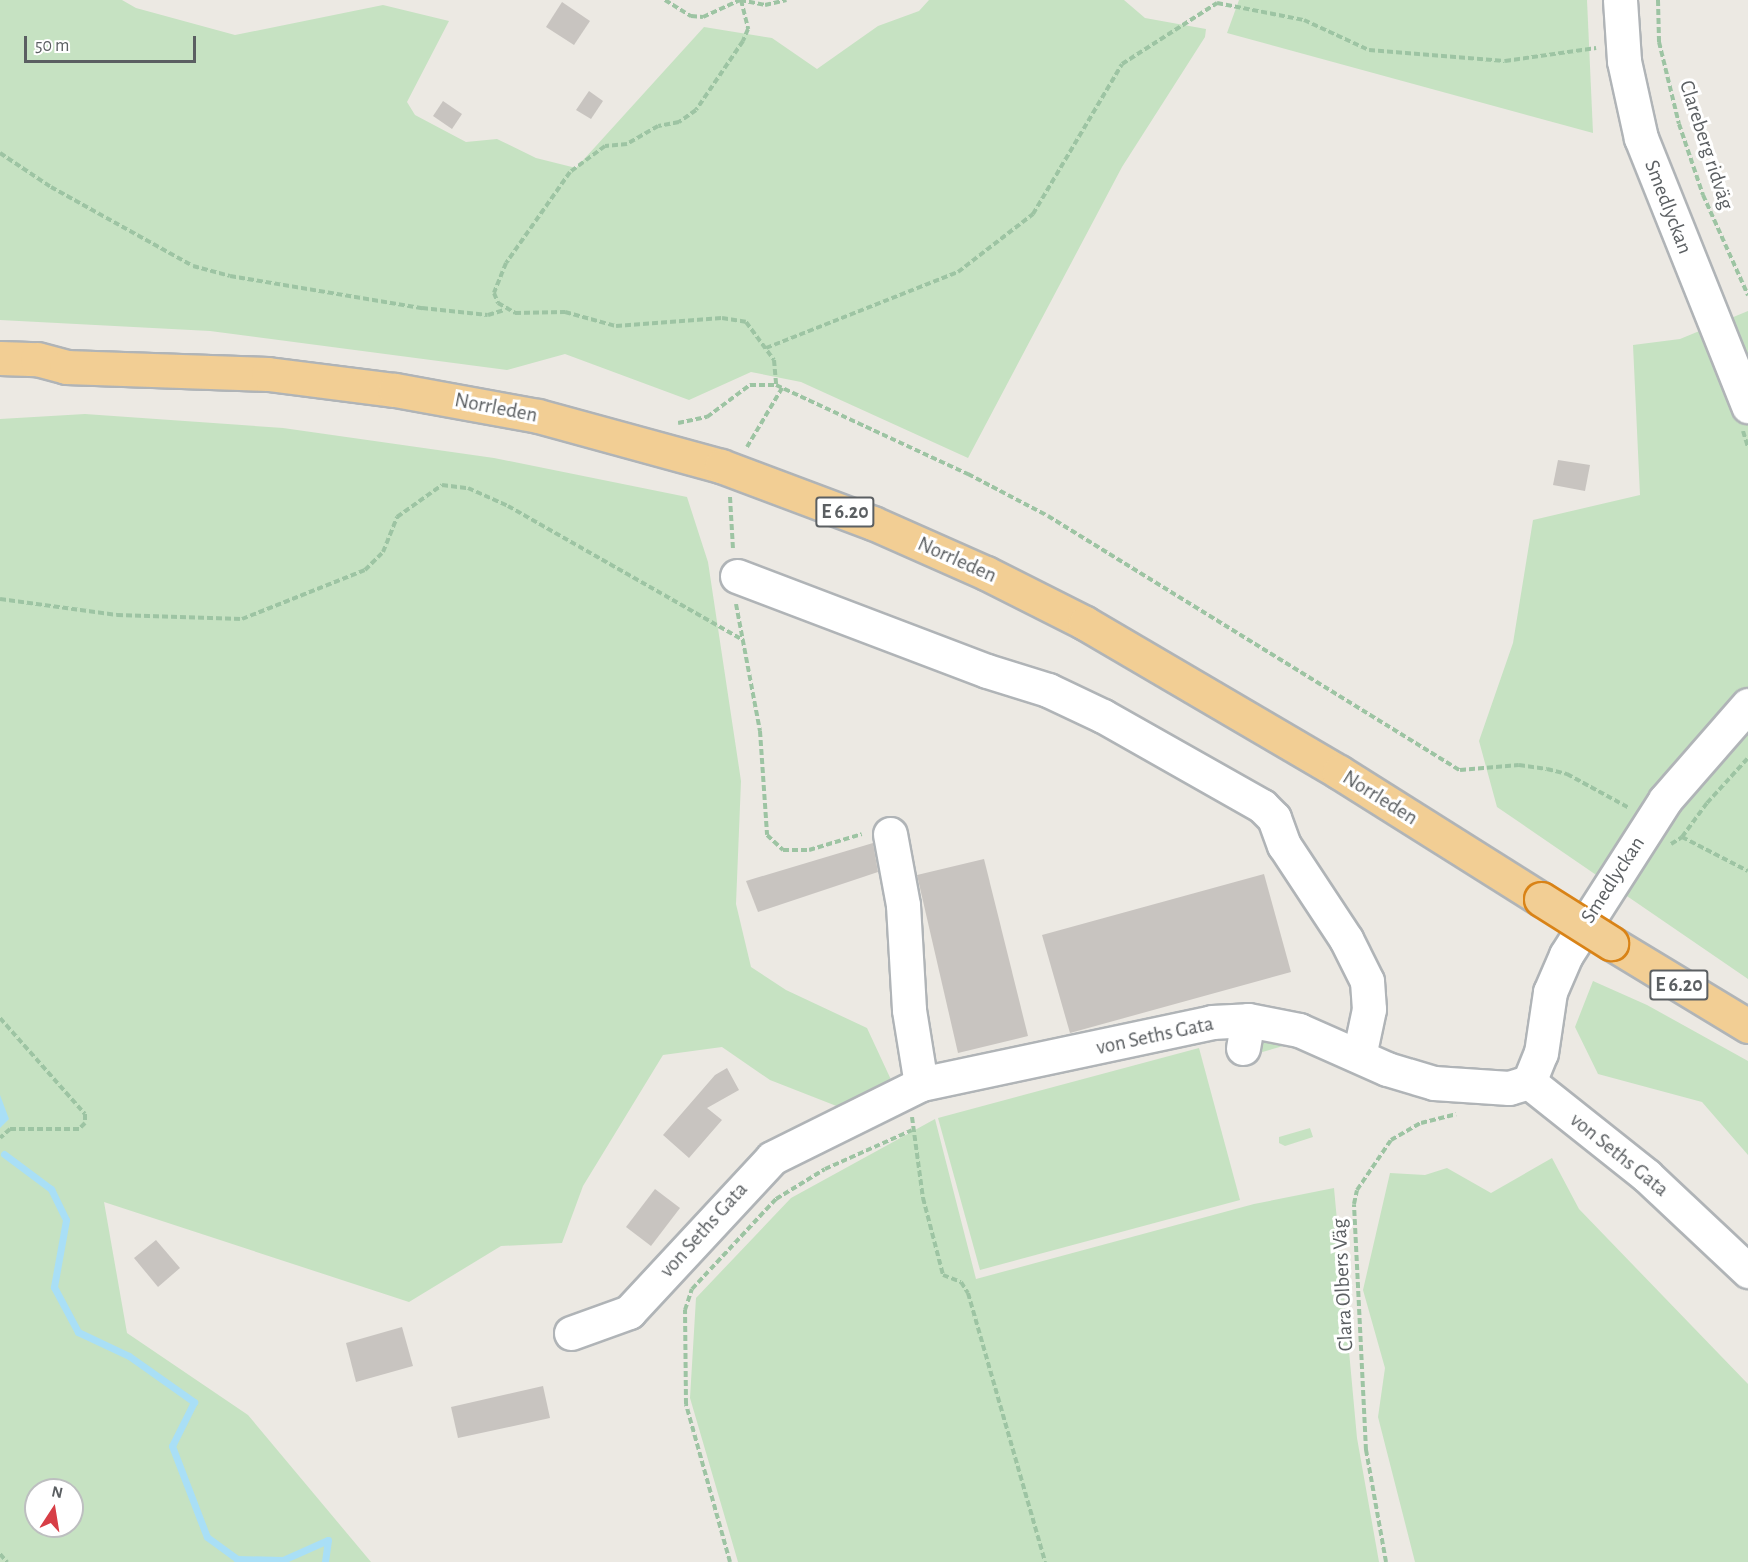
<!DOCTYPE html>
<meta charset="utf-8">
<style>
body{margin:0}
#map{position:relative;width:1748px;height:1562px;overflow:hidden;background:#ece9e3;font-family:"Alegreya Sans",sans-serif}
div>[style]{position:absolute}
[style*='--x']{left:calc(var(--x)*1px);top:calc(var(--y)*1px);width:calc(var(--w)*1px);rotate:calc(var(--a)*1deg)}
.green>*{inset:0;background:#c6e2c2}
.water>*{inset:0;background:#a9dff6}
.stream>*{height:7px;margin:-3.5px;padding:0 3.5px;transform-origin:3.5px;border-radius:3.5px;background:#a9dff6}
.building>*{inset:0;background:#c8c4c0}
.path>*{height:4px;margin-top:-2px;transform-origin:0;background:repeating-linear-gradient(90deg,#9dc4a3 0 6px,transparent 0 9px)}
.roads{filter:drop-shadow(2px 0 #b0b4b7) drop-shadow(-2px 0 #b0b4b7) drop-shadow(0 2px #b0b4b7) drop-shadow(0 -2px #b0b4b7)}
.minor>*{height:33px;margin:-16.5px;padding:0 16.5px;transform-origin:16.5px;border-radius:16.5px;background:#fff}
.highway>*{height:33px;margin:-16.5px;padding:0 16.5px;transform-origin:16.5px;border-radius:16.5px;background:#f2ce94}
.bridges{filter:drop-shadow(2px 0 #d98317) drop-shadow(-2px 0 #d98317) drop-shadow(0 2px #d98317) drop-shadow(0 -2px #d98317)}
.highway-bridge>*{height:33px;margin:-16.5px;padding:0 16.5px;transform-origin:16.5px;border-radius:16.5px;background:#f2ce94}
span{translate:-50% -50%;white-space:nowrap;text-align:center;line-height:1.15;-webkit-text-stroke:6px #fff;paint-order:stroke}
.shield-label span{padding:2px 4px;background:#fff;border:2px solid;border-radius:4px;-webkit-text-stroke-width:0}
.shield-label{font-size:20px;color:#5b5f62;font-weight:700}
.street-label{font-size:21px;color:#5b5f62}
.north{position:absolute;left:24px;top:1478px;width:60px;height:60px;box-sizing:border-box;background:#fff;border:2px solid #bdbfc0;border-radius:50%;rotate:12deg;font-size:16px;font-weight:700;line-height:24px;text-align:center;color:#5b5f62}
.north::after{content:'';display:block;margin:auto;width:21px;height:27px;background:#d73e46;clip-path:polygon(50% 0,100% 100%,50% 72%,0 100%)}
.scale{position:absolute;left:24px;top:36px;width:172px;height:27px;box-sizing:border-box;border:3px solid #5b5f62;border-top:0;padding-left:8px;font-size:18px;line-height:21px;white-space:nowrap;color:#5b5f62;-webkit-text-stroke:4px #fff;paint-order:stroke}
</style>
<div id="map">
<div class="green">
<i style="clip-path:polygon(0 0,122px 0,136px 8px,235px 35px,383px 5px,449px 21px,407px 102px,415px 115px,466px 142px,497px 139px,536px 158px,576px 168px,704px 27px,772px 38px,817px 69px,878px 26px,919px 11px,929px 0,1124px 0,1145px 18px,1206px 29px,1205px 37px,1122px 167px,968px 458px,801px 382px,751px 372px,689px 400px,565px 354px,507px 370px,210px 331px,0 320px)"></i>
<i style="clip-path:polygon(1239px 0,1587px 0,1593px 133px,1227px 33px)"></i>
<i style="clip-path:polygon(1748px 311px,1748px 979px,1497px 807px,1479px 741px,1513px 643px,1533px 520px,1640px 495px,1633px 345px,1680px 339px)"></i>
<i style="clip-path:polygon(evenodd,85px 414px,283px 428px,494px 458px,687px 497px,708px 562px,741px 781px,736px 904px,751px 967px,786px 990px,867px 1028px,893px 1084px,839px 1107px,770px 1080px,722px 1047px,663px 1055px,583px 1186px,562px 1243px,501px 1246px,409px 1302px,104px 1202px,127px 1333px,248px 1415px,371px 1562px,0 1562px,0 419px,85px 414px,36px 1490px,72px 1490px,72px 1526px,36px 1526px,36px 1490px)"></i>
<i style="clip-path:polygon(1593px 981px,1647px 1005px,1748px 1061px,1748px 1155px,1702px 1102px,1598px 1074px,1575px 1027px)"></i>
<i style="clip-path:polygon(1260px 1037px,1290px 1044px,1259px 1053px)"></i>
<i style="clip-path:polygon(1199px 1048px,1240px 1200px,980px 1270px,938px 1118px)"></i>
<i style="clip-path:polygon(935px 1119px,976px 1279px,1254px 1204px,1334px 1188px,1357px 1438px,1379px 1562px,738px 1562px,690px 1398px,696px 1298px,791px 1198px)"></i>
<i style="clip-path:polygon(1310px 1128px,1313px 1137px,1285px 1146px,1279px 1143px,1279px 1137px)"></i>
<i style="clip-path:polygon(1552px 1158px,1579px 1209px,1748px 1384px,1748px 1562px,1415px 1562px,1378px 1417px,1385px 1368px,1363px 1290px,1390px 1173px,1425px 1175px,1447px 1168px,1491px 1193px)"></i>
</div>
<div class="water">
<i style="clip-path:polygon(0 1095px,9px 1119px,0 1128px)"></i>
</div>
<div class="stream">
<i style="--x:4;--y:1154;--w:59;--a:36.7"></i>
<i style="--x:51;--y:1189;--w:34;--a:64"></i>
<i style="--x:66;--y:1220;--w:68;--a:100.2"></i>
<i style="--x:54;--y:1287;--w:51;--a:61.9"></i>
<i style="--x:78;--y:1332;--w:56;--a:25.2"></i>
<i style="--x:129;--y:1356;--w:80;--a:35.3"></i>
<i style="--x:194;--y:1402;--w:49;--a:116.6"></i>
<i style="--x:172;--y:1446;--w:97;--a:69"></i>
<i style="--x:207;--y:1537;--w:37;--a:36"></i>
<i style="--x:237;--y:1559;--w:46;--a:1.2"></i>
<i style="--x:283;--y:1560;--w:49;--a:-24"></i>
<i style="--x:328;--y:1540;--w:22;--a:98"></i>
</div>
<div class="building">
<i style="clip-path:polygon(562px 2px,590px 21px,574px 45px,546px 27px)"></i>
<i style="clip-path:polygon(589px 91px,603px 101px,591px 119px,576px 110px)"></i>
<i style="clip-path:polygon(443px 101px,462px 114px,452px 129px,433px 116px)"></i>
<i style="clip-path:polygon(1558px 460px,1590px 465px,1585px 491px,1553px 485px)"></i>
<i style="clip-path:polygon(873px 843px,878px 872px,758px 912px,746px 881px)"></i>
<i style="clip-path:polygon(984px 859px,1028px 1036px,958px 1053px,917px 875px)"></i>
<i style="clip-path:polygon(1264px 874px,1291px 972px,1070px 1033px,1042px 935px)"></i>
<i style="clip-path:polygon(727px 1068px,739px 1090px,707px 1108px,722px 1120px,689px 1158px,663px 1135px,715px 1075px)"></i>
<i style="clip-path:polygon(655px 1189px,680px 1208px,651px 1246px,626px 1227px)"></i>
<i style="clip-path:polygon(156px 1240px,180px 1268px,158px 1287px,134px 1258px)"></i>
<i style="clip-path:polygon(402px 1327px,413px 1366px,356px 1382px,346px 1343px)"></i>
<i style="clip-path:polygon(543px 1386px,550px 1418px,458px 1438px,451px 1407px)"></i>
</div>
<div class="path">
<i style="--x:665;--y:0;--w:31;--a:32"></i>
<i style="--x:691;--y:16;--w:12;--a:5"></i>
<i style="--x:703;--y:17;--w:41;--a:-24.7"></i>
<i style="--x:740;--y:0;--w:25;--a:11"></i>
<i style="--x:765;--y:5;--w:22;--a:-13"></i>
<i style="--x:741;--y:0;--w:30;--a:76"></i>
<i style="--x:748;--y:29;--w:13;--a:113"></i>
<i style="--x:743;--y:41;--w:83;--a:124.3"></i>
<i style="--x:696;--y:110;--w:21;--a:145"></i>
<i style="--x:679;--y:122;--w:21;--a:169"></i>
<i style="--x:658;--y:126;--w:36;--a:150"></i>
<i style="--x:627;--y:144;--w:22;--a:175"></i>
<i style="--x:605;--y:146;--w:44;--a:143.4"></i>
<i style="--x:570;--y:172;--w:111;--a:125.1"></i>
<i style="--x:506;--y:263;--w:32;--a:112"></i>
<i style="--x:494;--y:293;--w:11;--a:68"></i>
<i style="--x:498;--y:303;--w:20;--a:30"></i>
<i style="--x:515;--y:313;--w:50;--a:-1.1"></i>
<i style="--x:565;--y:312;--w:53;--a:15.4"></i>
<i style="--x:616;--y:326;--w:106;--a:-4.3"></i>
<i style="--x:722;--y:318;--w:24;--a:9"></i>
<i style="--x:746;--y:322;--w:47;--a:53.6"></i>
<i style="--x:774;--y:360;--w:25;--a:85"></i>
<i style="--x:1658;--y:0;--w:42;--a:88.6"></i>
<i style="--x:1659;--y:42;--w:84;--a:76.3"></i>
<i style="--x:1679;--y:124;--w:75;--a:71.3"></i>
<i style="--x:1703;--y:195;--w:110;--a:65.8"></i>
<i style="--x:0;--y:153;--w:61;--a:33.7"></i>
<i style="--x:51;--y:187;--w:162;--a:29.1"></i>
<i style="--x:193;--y:266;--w:38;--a:15"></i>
<i style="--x:230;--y:276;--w:195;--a:9.5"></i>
<i style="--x:422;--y:308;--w:66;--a:6.1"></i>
<i style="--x:488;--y:315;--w:17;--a:-17"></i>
<i style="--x:766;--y:348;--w:206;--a:-21.6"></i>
<i style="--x:958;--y:272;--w:95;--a:-37.7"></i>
<i style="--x:1033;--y:214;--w:174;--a:-59.3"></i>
<i style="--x:1122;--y:64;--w:113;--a:-32.7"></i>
<i style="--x:1217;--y:3;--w:89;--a:11.1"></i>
<i style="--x:1304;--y:20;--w:72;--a:24.8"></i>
<i style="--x:1369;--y:50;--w:136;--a:4.6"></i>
<i style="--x:1505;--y:61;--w:92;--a:-8.1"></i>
<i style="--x:678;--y:423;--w:30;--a:-12"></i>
<i style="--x:707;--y:417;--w:54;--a:-36.7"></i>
<i style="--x:750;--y:385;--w:26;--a:0"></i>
<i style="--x:776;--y:385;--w:212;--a:24.9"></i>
<i style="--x:968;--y:474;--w:90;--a:27.7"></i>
<i style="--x:1048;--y:516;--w:484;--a:31.7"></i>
<i style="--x:1460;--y:770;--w:59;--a:-4.8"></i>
<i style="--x:1519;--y:765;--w:28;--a:8"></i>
<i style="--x:1547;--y:769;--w:21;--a:14"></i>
<i style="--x:1567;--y:774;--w:71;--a:28.7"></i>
<i style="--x:1743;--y:431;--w:17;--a:73"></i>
<i style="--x:747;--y:447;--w:69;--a:-59.3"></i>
<i style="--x:730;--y:497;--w:52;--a:86.7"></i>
<i style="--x:0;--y:599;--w:118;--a:7.8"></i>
<i style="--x:117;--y:615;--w:125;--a:1.8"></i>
<i style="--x:242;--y:619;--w:132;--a:-21.7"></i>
<i style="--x:365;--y:570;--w:25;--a:-45"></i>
<i style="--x:383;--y:552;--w:38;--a:-68"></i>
<i style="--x:397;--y:517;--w:55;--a:-35.4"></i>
<i style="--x:442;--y:485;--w:26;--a:7"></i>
<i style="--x:468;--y:488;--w:44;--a:24.2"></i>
<i style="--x:508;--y:506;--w:271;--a:29.7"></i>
<i style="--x:736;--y:604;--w:129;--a:79.3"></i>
<i style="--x:760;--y:731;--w:104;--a:86.1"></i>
<i style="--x:767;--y:835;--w:22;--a:43"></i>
<i style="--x:783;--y:850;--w:26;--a:0"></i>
<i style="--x:809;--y:850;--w:55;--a:-16.8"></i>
<i style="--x:1682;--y:837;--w:74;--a:27.3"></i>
<i style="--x:1671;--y:844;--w:13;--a:-32"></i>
<i style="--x:1682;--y:837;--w:42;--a:-53.7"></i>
<i style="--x:1707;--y:803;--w:61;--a:-47.7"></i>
<i style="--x:0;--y:1018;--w:128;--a:48.5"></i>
<i style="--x:85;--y:1114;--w:9;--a:90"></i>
<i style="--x:85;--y:1123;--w:8;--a:135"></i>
<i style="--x:79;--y:1129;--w:69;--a:180"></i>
<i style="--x:10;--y:1129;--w:13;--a:138"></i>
<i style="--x:912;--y:1117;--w:82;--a:82.3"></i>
<i style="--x:923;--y:1198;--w:80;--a:75.4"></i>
<i style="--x:943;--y:1275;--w:19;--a:21"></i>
<i style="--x:961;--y:1282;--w:13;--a:58"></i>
<i style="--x:968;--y:1293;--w:280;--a:74"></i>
<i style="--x:0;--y:1554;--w:11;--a:49"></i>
<i style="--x:730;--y:1562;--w:164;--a:-105.6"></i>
<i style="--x:686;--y:1404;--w:94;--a:-90.6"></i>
<i style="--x:685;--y:1310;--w:22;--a:-72"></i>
<i style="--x:692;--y:1289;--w:123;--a:-47"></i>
<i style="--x:776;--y:1199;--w:57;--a:-31.5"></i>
<i style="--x:825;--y:1169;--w:95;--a:-24.1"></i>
<i style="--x:1386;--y:1562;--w:114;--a:-100.1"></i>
<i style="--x:1366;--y:1450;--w:246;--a:-92.8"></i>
<i style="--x:1354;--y:1204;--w:14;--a:-78"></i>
<i style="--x:1357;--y:1190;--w:60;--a:-55.8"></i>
<i style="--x:1391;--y:1140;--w:34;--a:-30"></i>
<i style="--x:1421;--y:1123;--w:36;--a:-14"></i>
</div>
<div class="roads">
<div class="minor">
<i style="--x:1620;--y:0;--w:61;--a:86.2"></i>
<i style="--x:1624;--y:61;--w:79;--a:77.6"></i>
<i style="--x:1641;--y:138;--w:289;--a:68.2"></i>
<i style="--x:737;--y:576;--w:267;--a:20.8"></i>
<i style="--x:987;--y:671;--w:64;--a:17.3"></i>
<i style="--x:1048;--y:690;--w:61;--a:25.3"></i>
<i style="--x:1103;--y:716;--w:183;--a:29.5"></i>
<i style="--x:1262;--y:806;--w:17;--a:45"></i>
<i style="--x:1274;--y:818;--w:29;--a:70"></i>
<i style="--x:1284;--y:845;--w:113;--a:56.6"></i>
<i style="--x:1346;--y:939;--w:47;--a:63.4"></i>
<i style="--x:1367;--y:981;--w:28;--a:86"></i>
<i style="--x:1369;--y:1009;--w:48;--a:102"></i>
<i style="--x:890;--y:834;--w:72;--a:79.6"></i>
<i style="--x:903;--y:905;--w:105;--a:86.7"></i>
<i style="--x:909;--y:1010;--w:75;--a:80.8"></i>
<i style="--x:1243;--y:1048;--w:28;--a:-80"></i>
<i style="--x:1529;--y:1082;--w:31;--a:-68"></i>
<i style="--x:1541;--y:1053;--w:62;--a:-81.6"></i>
<i style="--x:1550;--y:992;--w:40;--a:-66.6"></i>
<i style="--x:1566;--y:955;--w:184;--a:-57.4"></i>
<i style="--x:1665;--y:800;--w:126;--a:-48.9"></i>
<i style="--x:1529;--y:1082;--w:151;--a:38.5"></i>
<i style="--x:1647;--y:1176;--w:139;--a:43.2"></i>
<i style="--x:571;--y:1333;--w:62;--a:-19.9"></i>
<i style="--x:629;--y:1312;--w:210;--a:-47.1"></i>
<i style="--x:772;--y:1158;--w:166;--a:-26.4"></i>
<i style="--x:921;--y:1084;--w:298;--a:-12"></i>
<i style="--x:1212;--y:1022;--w:36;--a:-3"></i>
<i style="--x:1248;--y:1020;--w:52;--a:11.1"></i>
<i style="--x:1299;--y:1030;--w:96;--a:23.9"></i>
<i style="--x:1387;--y:1069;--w:49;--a:16.6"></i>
<i style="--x:1434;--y:1083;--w:75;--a:3.8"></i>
<i style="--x:1509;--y:1088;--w:21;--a:-17"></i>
</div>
<div class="highway">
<i style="--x:0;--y:358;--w:37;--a:2"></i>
<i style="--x:37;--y:359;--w:30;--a:15"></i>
<i style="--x:66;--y:367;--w:202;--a:2"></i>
<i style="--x:268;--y:374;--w:128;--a:7.2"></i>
<i style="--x:395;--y:390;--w:145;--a:10.3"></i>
<i style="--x:538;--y:416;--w:190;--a:15.3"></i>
<i style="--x:721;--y:466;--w:162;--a:20.6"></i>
<i style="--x:873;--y:523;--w:124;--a:23.9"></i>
<i style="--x:986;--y:573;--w:111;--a:26.8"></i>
<i style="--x:1085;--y:623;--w:294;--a:30.4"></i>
<i style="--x:1339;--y:772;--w:239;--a:32.2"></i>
<i style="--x:1611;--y:943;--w:160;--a:31.2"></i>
</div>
</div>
<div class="bridges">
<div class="highway-bridge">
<i style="--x:1541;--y:899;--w:83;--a:32.2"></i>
</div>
</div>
<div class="shield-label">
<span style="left:845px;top:512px">E 6.20</span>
<span style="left:1679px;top:985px">E 6.20</span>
</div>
<div class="street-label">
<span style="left:1706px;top:145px;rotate:72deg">Clareberg ridväg</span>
<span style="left:1668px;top:207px;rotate:69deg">Smedlyckan</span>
<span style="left:496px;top:408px;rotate:11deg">Norrleden</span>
<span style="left:957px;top:560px;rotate:24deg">Norrleden</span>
<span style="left:1380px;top:798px;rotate:32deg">Norrleden</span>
<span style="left:1613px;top:880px;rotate:-57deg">Smedlyckan</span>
<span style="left:1155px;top:1036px;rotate:-12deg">von Seths Gata</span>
<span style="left:1619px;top:1155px;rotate:39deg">von Seths Gata</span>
<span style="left:704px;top:1230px;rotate:-48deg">von Seths Gata</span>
<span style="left:1343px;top:1285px;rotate:-93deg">Clara Olbers Väg</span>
</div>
<div class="north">N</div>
<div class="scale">50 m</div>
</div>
